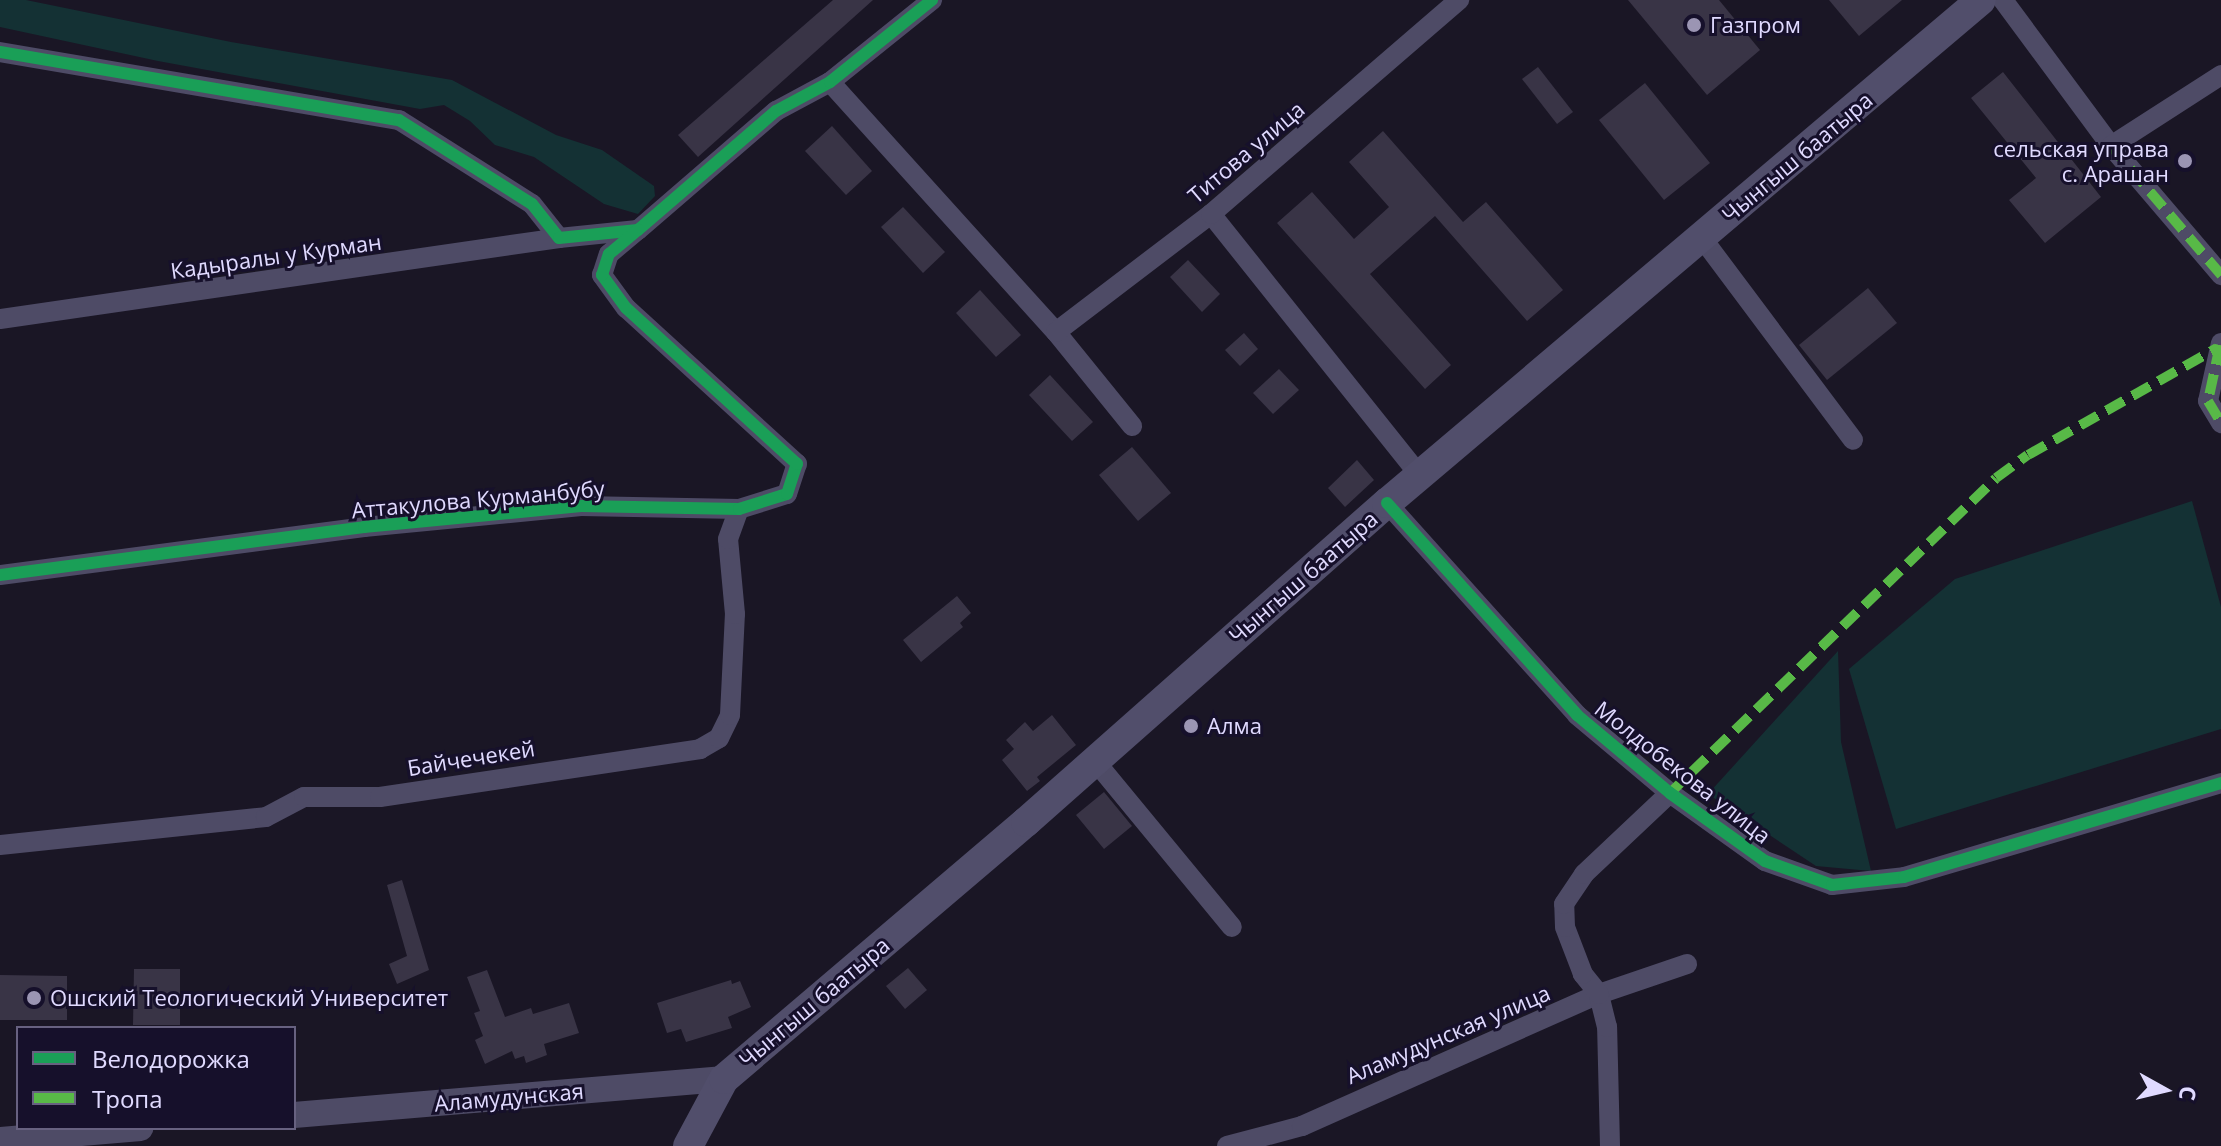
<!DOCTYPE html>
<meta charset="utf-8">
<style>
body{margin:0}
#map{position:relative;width:2221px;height:1146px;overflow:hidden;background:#1a1625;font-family:"Open Sans",sans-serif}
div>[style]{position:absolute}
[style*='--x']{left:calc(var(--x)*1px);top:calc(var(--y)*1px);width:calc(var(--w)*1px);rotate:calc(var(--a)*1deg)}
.green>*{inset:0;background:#143134}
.building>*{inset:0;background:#393446}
.minor>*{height:20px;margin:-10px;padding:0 10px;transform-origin:10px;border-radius:10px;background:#4e4b66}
.tertiary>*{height:26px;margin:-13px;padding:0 13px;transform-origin:13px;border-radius:13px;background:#4e4b66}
.secondary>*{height:30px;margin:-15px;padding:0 15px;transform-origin:15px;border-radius:15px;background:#514e6b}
.quiet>*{height:10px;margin-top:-5px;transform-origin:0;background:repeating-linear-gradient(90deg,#58b947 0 20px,transparent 0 30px)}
.cycleway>*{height:12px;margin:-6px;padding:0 6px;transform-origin:6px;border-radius:6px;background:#1a9f57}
.dots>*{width:22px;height:22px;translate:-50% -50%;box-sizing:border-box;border:4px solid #16102b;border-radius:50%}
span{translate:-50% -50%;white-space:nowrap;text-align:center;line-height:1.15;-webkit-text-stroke:6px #16102b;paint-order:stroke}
.poi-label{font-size:22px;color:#e0daff}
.left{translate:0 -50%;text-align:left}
.right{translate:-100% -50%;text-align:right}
.street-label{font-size:22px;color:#e0daff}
.legend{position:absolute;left:16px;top:1026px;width:280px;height:104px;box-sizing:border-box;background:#16102b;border:2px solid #676180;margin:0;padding:10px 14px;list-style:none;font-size:24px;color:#e0daff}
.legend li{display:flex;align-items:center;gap:16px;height:40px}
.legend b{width:40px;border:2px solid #676180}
.north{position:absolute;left:2125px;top:1050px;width:80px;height:80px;-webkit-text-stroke:6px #16102b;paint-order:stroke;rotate:98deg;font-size:22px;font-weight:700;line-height:32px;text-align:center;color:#e0daff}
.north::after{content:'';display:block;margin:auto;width:28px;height:36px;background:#e0daff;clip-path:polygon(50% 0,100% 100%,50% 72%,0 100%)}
</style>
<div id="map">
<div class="green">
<i style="clip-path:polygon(0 0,26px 0,231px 42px,452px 80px,556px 135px,602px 150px,654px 186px,655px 196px,638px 214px,604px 204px,534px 157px,495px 145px,470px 121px,444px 105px,420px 109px,158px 61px,0 27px)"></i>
<i style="clip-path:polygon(2192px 501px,2221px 607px,2221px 729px,1896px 829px,1849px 669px,1955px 579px)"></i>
<i style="clip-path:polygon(1838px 651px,1841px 742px,1871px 871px,1816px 866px,1708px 794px)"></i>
</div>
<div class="building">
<i style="clip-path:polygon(833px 0,873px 0,698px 157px,678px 135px)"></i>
<i style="clip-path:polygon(1628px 0,1719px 0,1760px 50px,1707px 95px)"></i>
<i style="clip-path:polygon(1829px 0,1902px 0,1859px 36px)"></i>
<i style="clip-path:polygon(1538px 67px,1573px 112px,1557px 124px,1522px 79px)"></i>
<i style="clip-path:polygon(2003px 72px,2101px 197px,2045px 243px,2009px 200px,2036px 178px,1971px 98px)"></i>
<i style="clip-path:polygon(1645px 83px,1710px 163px,1664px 200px,1599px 120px)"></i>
<i style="clip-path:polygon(832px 126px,872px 171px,846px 195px,805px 151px)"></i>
<i style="clip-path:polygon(1383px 131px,1463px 222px,1486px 202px,1563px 290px,1527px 321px,1435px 216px,1370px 274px,1451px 365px,1425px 389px,1277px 223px,1312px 192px,1354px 239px,1389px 207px,1349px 162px)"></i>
<i style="clip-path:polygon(903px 207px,945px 252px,923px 273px,881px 227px)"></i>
<i style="clip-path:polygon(1188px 260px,1220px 294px,1202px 312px,1170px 277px)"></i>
<i style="clip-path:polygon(1868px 288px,1897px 323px,1827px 380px,1799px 345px)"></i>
<i style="clip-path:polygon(980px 290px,1021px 335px,996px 357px,956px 313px)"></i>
<i style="clip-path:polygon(1244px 333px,1258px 349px,1240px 366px,1225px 350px)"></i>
<i style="clip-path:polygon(1279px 369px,1299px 390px,1273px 414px,1253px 393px)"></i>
<i style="clip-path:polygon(1050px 375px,1093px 422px,1072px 441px,1029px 395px)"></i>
<i style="clip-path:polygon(1132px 447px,1171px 493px,1138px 521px,1099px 475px)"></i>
<i style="clip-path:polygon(1357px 460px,1374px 480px,1345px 507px,1328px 488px)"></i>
<i style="clip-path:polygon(957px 596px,971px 613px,960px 623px,963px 627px,921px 662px,903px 640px)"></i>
<i style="clip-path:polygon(1052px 715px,1076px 745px,1037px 777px,1040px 781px,1027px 791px,1002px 760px,1014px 749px,1006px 740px,1025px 722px,1033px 731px)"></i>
<i style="clip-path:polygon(1104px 792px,1132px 826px,1104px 849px,1076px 815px)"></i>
<i style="clip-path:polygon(402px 880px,429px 970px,397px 984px,389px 964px,407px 956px,387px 885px)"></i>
<i style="clip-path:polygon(908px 968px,927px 990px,905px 1009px,886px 986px)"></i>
<i style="clip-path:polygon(134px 969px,180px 969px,180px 1025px,133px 1025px)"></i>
<i style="clip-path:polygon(487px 970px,505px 1017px,531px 1008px,533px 1014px,569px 1003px,579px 1033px,544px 1044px,547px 1055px,526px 1063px,524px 1056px,515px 1059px,512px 1051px,485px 1064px,475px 1040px,483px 1036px,474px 1013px,480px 1011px,467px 977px)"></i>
<i style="clip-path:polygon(0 975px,67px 976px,67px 1020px,0 1020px)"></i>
<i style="clip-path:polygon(731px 980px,732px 984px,740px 981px,751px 1007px,728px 1017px,732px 1028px,686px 1042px,681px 1029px,667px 1033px,657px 1003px)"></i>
</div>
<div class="minor">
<i style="--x:2003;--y:0;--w:182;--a:53.5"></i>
<i style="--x:2111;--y:146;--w:170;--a:49.5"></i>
<i style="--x:0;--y:52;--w:405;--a:9.7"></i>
<i style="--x:399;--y:120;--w:157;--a:32.3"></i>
<i style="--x:532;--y:204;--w:43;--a:51.5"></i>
<i style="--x:559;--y:238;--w:79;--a:-5.8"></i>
<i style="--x:638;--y:230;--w:182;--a:-40.8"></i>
<i style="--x:776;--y:111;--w:61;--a:-28.2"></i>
<i style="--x:830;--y:82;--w:131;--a:-38.8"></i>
<i style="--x:830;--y:82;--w:337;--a:47.9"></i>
<i style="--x:1056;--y:332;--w:121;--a:51"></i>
<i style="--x:2111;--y:146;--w:131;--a:-32.8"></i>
<i style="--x:1211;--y:214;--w:337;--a:51.4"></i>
<i style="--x:1702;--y:238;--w:252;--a:53.2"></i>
<i style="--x:0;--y:319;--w:565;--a:-8.24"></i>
<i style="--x:1056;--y:332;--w:195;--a:-37.3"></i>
<i style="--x:1211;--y:214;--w:328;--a:-40.8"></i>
<i style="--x:2221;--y:343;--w:59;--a:102.6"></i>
<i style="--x:2208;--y:401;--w:26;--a:59"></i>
<i style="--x:1387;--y:503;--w:285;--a:48.1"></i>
<i style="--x:1577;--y:715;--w:121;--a:40"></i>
<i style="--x:1670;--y:793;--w:117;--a:35.6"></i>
<i style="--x:1765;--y:861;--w:71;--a:19.7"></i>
<i style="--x:1832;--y:885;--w:72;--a:-6.3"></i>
<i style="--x:1904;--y:877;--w:331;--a:-16.5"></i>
<i style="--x:0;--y:575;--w:367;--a:-7.5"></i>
<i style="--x:364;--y:527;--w:218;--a:-5.5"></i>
<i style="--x:581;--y:506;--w:158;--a:1.1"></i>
<i style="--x:739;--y:509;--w:50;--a:-17.4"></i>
<i style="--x:787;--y:494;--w:32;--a:-72"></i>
<i style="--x:797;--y:464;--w:231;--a:-137.6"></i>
<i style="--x:626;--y:308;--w:41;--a:-126"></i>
<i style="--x:602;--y:275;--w:22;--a:-72"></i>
<i style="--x:609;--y:254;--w:38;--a:-40"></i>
<i style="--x:1095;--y:761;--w:215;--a:50.5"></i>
<i style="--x:0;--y:845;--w:267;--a:-6"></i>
<i style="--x:266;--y:817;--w:43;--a:-27.8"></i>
<i style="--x:304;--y:797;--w:76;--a:0"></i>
<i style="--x:380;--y:797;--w:324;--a:-8.5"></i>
<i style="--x:700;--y:749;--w:22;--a:-30"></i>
<i style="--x:719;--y:738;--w:25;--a:-64"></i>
<i style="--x:730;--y:715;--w:101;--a:-87.2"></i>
<i style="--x:735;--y:614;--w:75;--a:-95.3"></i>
<i style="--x:728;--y:539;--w:32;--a:-70"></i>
<i style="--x:1227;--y:1146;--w:78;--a:-14.9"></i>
<i style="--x:1302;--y:1126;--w:325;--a:-24"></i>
<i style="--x:1599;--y:994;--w:93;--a:-18.8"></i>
<i style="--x:1610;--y:1146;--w:119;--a:-91.4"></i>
<i style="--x:1607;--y:1027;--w:34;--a:-104"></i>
<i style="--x:1599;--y:994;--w:26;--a:-129"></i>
<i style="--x:1583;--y:974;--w:50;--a:-111"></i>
<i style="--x:1565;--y:927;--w:23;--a:-92"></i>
<i style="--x:1564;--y:904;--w:36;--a:-56"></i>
<i style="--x:1584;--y:874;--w:118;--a:-43.3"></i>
</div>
<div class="tertiary">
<i style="--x:294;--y:1115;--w:432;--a:-4.8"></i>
<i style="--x:0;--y:1140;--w:141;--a:-4.9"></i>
</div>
<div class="secondary">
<i style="--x:688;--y:1146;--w:76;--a:-61.8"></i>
<i style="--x:724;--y:1079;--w:397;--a:-40.4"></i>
<i style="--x:1026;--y:822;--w:482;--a:-41.5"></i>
<i style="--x:1387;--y:503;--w:778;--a:-40.26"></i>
</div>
<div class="quiet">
<i style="--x:2111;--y:146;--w:170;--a:49.5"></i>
<i style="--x:2220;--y:345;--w:57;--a:102.1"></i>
<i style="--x:2208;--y:401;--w:26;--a:59"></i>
<i style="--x:1670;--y:793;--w:453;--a:-44"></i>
<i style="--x:1996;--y:478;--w:39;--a:-36"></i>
<i style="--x:2028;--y:455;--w:217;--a:-29.5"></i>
</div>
<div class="cycleway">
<i style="--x:0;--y:52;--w:405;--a:9.7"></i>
<i style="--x:399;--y:120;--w:157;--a:32.3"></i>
<i style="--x:532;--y:204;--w:43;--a:51.5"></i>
<i style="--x:559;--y:238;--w:79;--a:-5.8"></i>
<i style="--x:638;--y:230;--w:182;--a:-40.8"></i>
<i style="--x:776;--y:111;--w:61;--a:-28.2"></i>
<i style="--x:830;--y:82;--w:131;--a:-38.8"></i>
<i style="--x:1387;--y:503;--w:285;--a:48.1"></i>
<i style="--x:1577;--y:715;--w:121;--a:40"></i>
<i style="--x:1670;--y:793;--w:117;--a:35.6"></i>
<i style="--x:1765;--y:861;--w:71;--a:19.7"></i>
<i style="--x:1832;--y:885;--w:72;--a:-6.3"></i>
<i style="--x:1904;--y:877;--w:331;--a:-16.5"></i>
<i style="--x:0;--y:575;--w:367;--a:-7.5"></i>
<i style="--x:364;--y:527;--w:218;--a:-5.5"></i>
<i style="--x:581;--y:506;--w:158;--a:1.1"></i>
<i style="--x:739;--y:509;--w:50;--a:-17.4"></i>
<i style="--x:787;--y:494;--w:32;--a:-72"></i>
<i style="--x:797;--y:464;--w:231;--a:-137.6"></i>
<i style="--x:626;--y:308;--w:41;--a:-126"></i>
<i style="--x:602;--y:275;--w:22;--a:-72"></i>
<i style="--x:609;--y:254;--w:38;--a:-40"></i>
</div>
<div class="dots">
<i style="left:1694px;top:25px;background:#9b95b3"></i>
<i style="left:2185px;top:161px;background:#9b95b3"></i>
<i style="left:1191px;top:726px;background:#9b95b3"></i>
<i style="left:34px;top:998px;background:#9b95b3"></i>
</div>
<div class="poi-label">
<span class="left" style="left:1710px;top:25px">Газпром</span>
<span class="right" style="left:2169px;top:161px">сельская управа<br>с. Арашан</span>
<span class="left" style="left:1207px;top:726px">Алма</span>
<span class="left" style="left:50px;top:998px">Ошский Теологический Университет</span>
</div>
<div class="street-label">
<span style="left:1246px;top:152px;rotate:-40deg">Титова улица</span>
<span style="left:1797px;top:157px;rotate:-40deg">Чынгыш баатыра</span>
<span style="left:276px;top:256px;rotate:-8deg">Кадыралы у Курман</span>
<span style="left:478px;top:499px;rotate:-5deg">Аттакулова Курманбубу</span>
<span style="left:1303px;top:577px;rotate:-41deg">Чынгыш баатыра</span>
<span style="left:471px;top:758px;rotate:-9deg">Байчечекей</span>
<span style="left:1683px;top:772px;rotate:38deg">Молдобекова улица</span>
<span style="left:814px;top:1002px;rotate:-40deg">Чынгыш баатыра</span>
<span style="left:1448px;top:1034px;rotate:-23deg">Аламудунская улица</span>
<span style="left:509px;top:1097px;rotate:-5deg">Аламудунская</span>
</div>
<ul class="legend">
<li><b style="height:10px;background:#1a9f57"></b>Велодорожка</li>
<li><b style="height:10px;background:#58b947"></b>Тропа</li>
</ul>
<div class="north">С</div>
</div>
